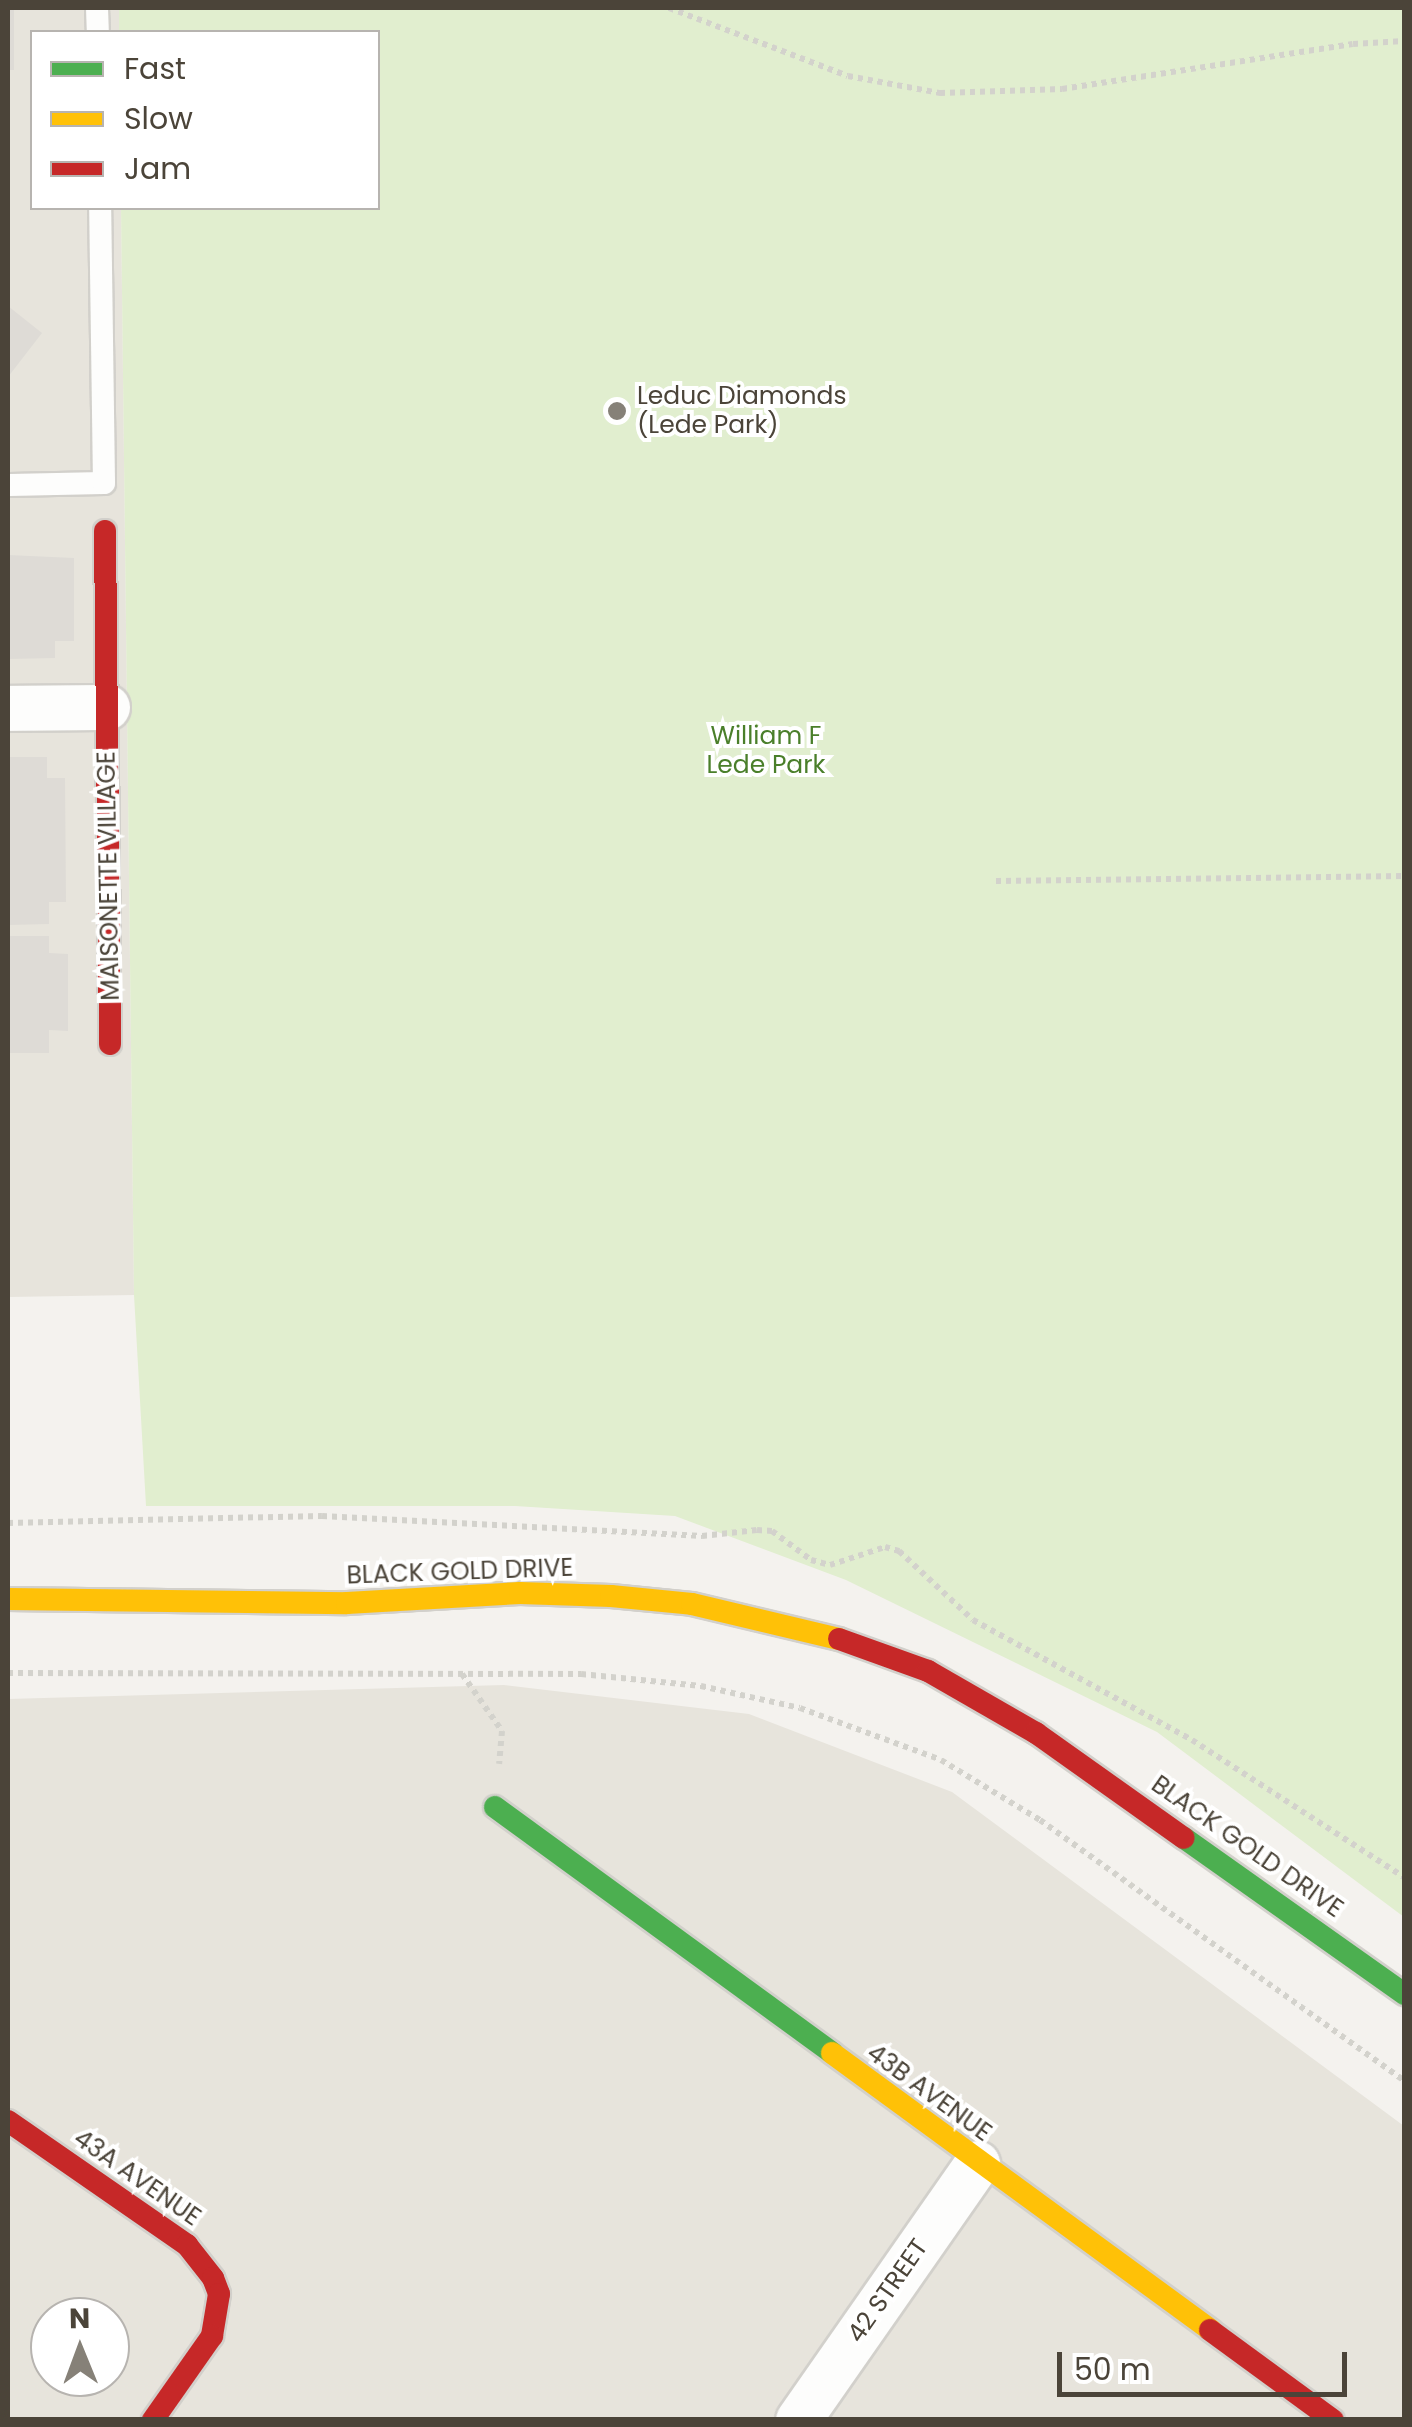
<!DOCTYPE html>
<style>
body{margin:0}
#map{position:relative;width:1412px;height:2427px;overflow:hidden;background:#f4f2ee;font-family:Poppins,sans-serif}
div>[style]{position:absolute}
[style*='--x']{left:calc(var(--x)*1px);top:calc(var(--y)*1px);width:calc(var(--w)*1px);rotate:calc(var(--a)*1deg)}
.residential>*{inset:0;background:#e7e4dc}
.green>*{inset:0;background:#e1eecf}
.building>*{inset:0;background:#dedbd6}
.path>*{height:6px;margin-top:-3px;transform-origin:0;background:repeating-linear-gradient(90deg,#d3d2cc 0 5px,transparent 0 10px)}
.roads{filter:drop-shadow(2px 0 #d2d0cb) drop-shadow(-2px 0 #d2d0cb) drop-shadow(0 2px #d2d0cb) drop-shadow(0 -2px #d2d0cb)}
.lane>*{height:22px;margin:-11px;padding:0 11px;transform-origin:11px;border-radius:11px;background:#fdfdfc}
.street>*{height:45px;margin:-22.5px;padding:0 22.5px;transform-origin:22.5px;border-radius:22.5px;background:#fdfdfc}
.fast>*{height:22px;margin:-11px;padding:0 11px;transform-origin:11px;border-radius:11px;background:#4caf50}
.slow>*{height:22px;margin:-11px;padding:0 11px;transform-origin:11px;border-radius:11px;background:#ffc107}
.jam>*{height:22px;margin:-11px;padding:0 11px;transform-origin:11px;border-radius:11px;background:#c62828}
.dots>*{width:28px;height:28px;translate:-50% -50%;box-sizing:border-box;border:5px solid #fff;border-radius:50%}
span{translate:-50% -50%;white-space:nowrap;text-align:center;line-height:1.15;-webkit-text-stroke:8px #fff;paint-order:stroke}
.poi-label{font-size:25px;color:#4b4439}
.left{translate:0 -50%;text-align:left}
.park-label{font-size:25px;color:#4a7f2a}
.street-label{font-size:25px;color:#4b4439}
.frame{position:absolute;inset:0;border:10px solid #4b4439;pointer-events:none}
.legend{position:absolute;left:30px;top:30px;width:350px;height:180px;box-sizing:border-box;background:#fff;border:2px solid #b7b4b0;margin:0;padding:12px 18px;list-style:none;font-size:30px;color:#4b4439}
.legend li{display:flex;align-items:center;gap:20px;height:50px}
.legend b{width:50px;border:2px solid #b7b4b0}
.north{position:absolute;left:30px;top:2297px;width:100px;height:100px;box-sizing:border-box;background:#fff;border:2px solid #b7b4b0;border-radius:50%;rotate:359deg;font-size:28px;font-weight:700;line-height:40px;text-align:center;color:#4b4439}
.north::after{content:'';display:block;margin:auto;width:35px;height:45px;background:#868178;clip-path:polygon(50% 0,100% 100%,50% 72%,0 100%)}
.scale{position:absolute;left:1057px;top:2352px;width:290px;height:45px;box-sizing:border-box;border:5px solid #4b4439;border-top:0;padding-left:12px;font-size:30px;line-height:35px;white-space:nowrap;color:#4b4439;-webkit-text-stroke:8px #fff;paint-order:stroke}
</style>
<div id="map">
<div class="residential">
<i style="clip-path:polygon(8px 8px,119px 8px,119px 32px,32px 32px,32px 208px,121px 208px,134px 1295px,8px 1297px)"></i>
<i style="clip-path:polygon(evenodd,504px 1685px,749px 1714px,952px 1792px,1404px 2126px,1404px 2419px,8px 2419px,8px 1699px,504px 1685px,50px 2317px,110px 2317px,110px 2377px,50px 2377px,50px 2317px)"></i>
</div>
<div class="green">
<i style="clip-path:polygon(119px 8px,1404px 8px,1404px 1917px,1157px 1732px,846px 1580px,675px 1516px,515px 1506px,146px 1506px,134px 1295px,121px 208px,378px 208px,378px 32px,119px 32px)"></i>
</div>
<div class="building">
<i style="clip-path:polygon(8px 8px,14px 8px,14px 70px,8px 70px)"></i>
<i style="clip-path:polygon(8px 306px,42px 333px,8px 377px)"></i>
<i style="clip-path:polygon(8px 555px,74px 558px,74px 641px,55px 641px,55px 658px,8px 659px)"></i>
<i style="clip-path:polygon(8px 757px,47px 757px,47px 778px,65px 778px,66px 902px,49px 902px,49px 924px,8px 925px)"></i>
<i style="clip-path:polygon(8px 936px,49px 936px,49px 953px,68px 954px,68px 1031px,49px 1030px,49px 1053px,8px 1053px)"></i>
</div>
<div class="path">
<i style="--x:669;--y:8;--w:191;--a:20.8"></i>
<i style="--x:848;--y:76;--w:94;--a:10.5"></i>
<i style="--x:940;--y:93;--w:122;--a:-1.9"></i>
<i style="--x:1062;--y:89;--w:294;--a:-8.8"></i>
<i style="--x:1353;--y:44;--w:51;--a:-3.4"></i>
<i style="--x:996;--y:881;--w:408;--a:-0.7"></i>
<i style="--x:8;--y:1523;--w:314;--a:-1.3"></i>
<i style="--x:322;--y:1516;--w:381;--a:3"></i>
<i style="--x:702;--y:1536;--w:55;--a:-6.2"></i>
<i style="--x:757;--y:1530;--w:15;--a:4"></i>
<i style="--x:772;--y:1531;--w:49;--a:36.6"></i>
<i style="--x:811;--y:1560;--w:20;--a:15"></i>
<i style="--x:830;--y:1565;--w:58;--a:-18.1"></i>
<i style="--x:885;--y:1547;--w:15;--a:16"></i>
<i style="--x:899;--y:1551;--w:101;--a:43"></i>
<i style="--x:973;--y:1620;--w:250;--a:28.7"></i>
<i style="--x:1192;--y:1740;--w:252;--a:32.9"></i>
<i style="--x:8;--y:1673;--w:573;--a:0.1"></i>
<i style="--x:581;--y:1674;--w:121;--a:5.7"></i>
<i style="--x:701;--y:1686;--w:101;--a:12.5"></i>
<i style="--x:800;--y:1708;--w:150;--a:20.2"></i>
<i style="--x:941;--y:1760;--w:116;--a:31.2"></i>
<i style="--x:1040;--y:1820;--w:448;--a:35.6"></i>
<i style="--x:462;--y:1674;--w:70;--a:54.9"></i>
<i style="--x:502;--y:1731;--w:33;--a:95"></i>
</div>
<div class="roads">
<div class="lane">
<i style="--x:97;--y:8;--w:24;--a:88"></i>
<i style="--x:8;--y:485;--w:96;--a:-1.2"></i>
<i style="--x:104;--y:483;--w:275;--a:-90.8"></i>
</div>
<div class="street">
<i style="--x:8;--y:708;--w:99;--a:-0.6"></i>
<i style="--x:798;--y:2420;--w:313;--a:-55.1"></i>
</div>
<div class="fast">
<i style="--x:495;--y:1807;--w:417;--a:36.1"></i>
<i style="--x:1184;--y:1838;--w:270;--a:35.3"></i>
</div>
<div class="slow">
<i style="--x:8;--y:1599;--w:339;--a:0.7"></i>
<i style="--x:347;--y:1603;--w:173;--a:-3.3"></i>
<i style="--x:520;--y:1593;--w:91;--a:1.9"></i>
<i style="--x:611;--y:1596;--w:81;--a:5.6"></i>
<i style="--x:692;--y:1604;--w:151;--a:13.4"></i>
<i style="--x:832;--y:2053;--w:469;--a:36.2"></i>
</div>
<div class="jam">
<i style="--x:105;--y:531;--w:513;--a:89.44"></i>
<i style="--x:839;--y:1639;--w:95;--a:19.8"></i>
<i style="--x:928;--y:1671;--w:125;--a:29.9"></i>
<i style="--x:1036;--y:1733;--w:181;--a:35.4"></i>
<i style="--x:8;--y:2121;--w:218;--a:34.7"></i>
<i style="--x:187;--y:2245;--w:42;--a:51.8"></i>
<i style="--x:213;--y:2278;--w:17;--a:69"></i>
<i style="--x:219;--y:2294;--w:43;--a:99.5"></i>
<i style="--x:212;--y:2336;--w:103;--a:125.1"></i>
<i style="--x:1210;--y:2330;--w:152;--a:36.2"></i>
</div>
</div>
<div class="dots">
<i style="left:617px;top:411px;background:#868178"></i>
</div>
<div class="poi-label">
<span class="left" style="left:637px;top:411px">Leduc Diamonds<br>(Lede Park)</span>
</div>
<div class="park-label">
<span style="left:766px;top:751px">William F<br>Lede Park</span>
</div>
<div class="street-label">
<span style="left:109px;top:876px;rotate:-91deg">MAISONETTE VILLAGE</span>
<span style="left:460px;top:1572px;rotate:-2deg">BLACK GOLD DRIVE</span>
<span style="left:1247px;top:1847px;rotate:35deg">BLACK GOLD DRIVE</span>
<span style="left:929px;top:2093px;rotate:36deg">43B AVENUE</span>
<span style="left:137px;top:2178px;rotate:35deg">43A AVENUE</span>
<span style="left:888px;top:2291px;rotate:-55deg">42 STREET</span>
</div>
<div class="frame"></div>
<ul class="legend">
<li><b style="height:12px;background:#4caf50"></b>Fast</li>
<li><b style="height:12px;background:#ffc107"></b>Slow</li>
<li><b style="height:12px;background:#c62828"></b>Jam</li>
</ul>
<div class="north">N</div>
<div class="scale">50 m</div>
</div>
